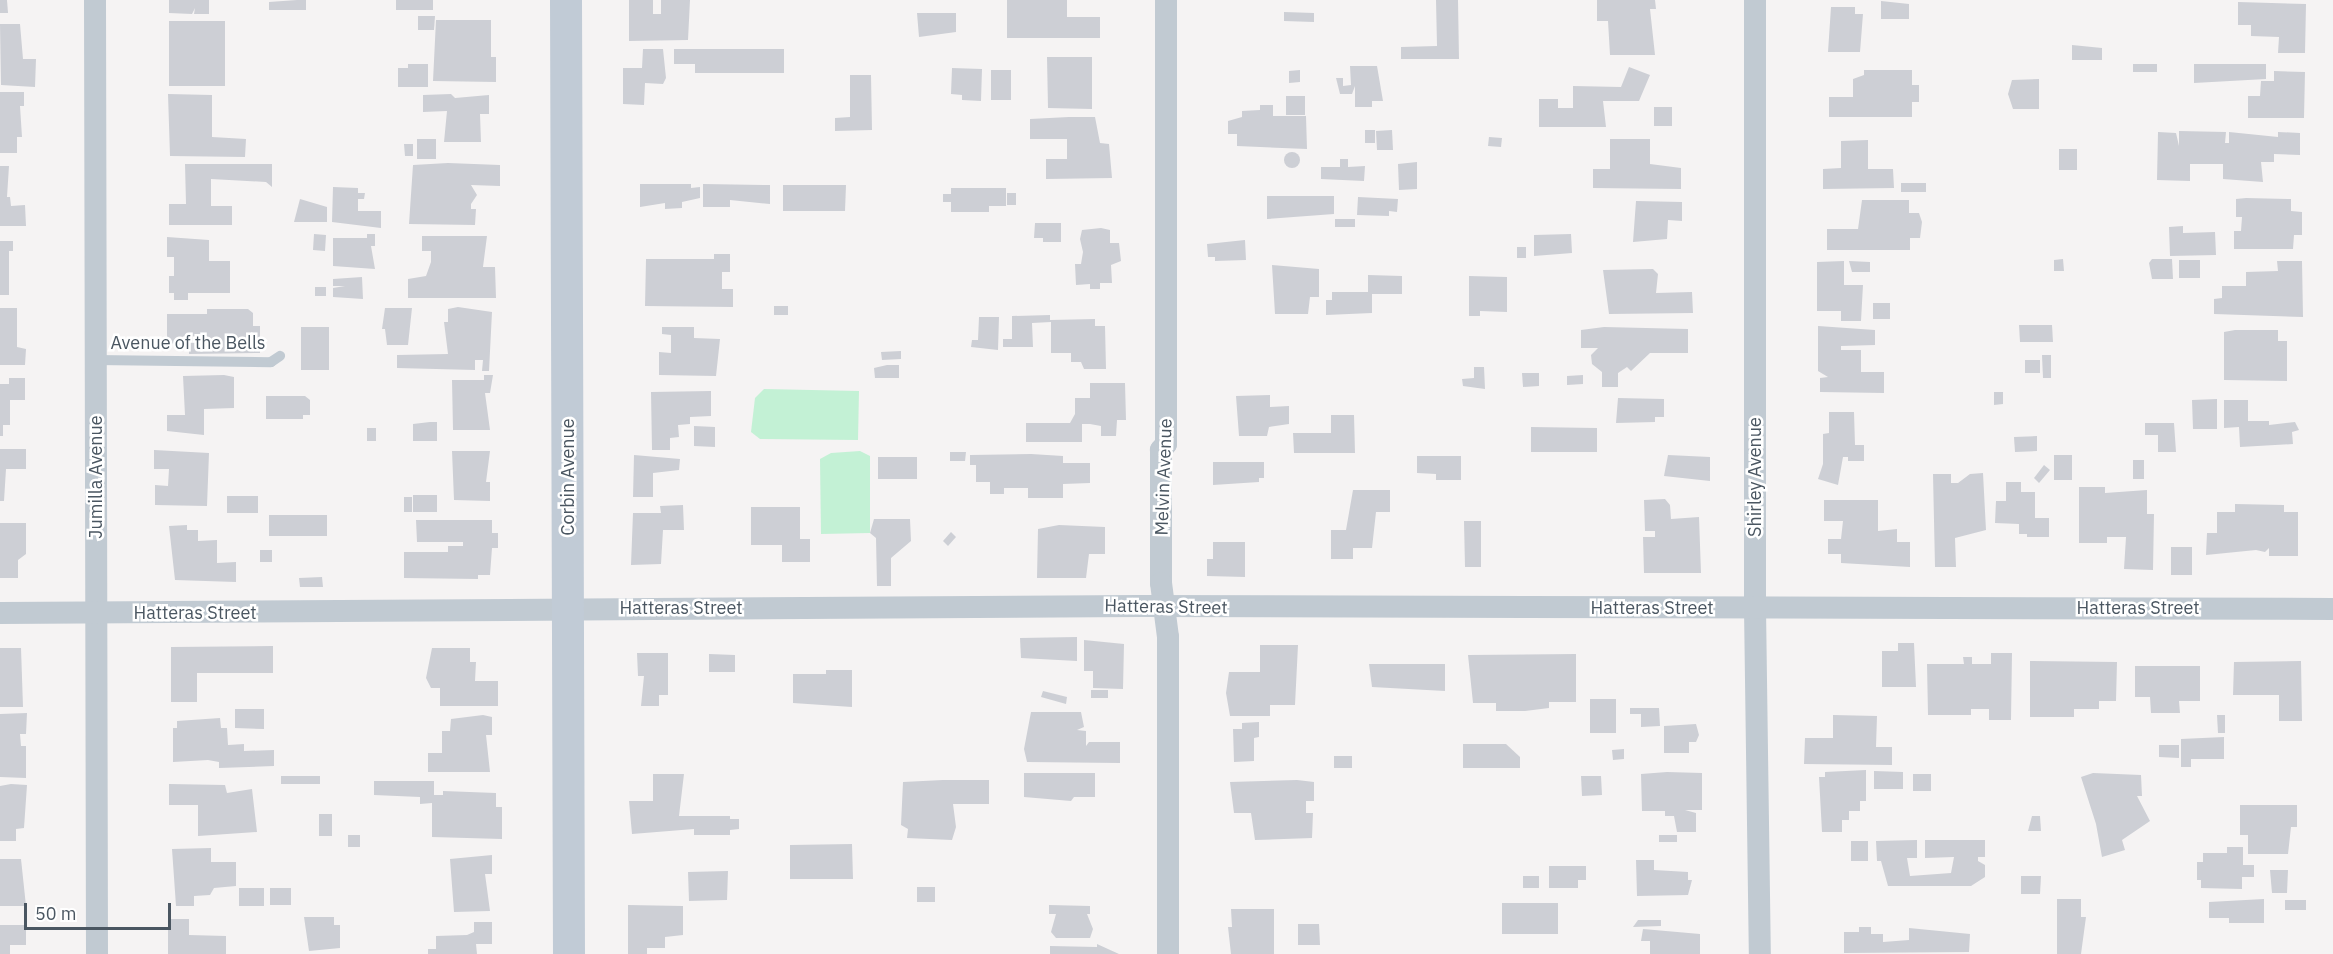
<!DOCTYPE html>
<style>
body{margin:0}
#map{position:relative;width:2333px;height:954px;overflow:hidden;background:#f5f3f3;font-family:"IBM Plex Sans",sans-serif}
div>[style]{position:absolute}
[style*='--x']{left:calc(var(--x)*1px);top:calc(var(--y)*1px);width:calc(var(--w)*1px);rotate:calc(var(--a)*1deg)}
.green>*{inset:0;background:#c3f1d5}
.building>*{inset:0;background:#cdcfd5}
.round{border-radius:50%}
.service>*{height:10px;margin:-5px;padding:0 5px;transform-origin:5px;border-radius:5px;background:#c1cad2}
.minor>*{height:22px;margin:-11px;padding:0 11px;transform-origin:11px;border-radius:11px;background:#c1cad2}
.secondary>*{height:32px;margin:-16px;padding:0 16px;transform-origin:16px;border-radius:16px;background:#c1cbd6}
span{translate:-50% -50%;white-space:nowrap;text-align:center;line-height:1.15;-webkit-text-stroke:5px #fff;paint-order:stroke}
.street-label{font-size:18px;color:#4a5661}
.scale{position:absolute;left:24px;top:903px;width:147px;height:27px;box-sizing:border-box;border:3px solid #4a5661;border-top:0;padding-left:8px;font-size:18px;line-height:21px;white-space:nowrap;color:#4a5661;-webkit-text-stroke:4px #fff;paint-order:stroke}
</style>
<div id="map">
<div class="green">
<i style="clip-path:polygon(764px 389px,859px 391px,858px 440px,760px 439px,751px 432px,755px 398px)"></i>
<i style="clip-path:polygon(860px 451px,870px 456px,870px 533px,821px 534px,820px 459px,831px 453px)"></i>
</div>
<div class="building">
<i style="clip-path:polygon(0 0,7px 0,8px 13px,0 13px)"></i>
<i style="clip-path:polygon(169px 0,209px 0,209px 14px,194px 14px,195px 8px,192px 14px,169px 13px)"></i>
<i style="clip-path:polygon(297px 0,306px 0,306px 10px,269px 10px,269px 2px)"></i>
<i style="clip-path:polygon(396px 0,433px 0,433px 10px,396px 10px)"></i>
<i style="clip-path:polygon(629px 0,653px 0,653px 14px,661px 14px,661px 0,690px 0,688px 40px,629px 41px)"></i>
<i style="clip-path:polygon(1007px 0,1067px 0,1067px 17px,1100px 17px,1100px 38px,1007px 38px)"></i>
<i style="clip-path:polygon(1436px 0,1458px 0,1459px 59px,1401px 59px,1401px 47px,1437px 46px)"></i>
<i style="clip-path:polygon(1597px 0,1655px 0,1656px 9px,1650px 9px,1655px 55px,1610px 55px,1608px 21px,1597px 21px)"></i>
<i style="clip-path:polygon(1881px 1px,1909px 4px,1909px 19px,1881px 19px)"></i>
<i style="clip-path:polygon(2238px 2px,2306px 4px,2305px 53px,2278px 53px,2279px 37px,2251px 36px,2251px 25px,2238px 25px)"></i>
<i style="clip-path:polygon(1831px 7px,1855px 7px,1855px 14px,1863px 14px,1860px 52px,1828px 52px)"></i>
<i style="clip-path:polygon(1284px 12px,1314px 13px,1314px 22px,1284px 21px)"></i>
<i style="clip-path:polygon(917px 13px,956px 13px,956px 32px,919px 37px)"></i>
<i style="clip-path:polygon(418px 16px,435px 16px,434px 30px,418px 30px)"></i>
<i style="clip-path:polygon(436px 20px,491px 20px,491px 57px,496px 57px,496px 82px,433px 81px)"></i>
<i style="clip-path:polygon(169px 21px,225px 21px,225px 86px,169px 86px)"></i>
<i style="clip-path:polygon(0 24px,20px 24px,23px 59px,36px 59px,35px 87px,1px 85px)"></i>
<i style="clip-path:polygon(2072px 45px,2102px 48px,2102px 60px,2072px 60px)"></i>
<i style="clip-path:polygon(643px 49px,663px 49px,666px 78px,663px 84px,645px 83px,644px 105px,623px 104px,623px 68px,642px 68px)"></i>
<i style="clip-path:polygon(674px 49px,784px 49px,784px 73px,695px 73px,695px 64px,674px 64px)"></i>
<i style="clip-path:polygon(1047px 57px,1092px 57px,1092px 109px,1048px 108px)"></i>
<i style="clip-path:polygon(408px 64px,428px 64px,428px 87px,398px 87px,398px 68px,408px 68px)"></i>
<i style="clip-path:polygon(2133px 64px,2157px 64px,2157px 72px,2133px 72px)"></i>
<i style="clip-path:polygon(2194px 64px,2266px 64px,2266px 79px,2194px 83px)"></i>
<i style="clip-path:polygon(1350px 66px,1377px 66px,1383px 101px,1372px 101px,1372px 107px,1355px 107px,1355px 86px,1352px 94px,1340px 94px,1336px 78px,1343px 78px,1343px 86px,1351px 85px)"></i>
<i style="clip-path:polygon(1629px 67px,1650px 75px,1639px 101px,1603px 101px,1606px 127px,1539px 127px,1539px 99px,1558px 99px,1558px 108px,1573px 108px,1573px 86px,1621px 87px)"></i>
<i style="clip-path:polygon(952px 68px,982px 69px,981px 101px,962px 100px,962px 95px,951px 94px)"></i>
<i style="clip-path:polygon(991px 70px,1011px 70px,1011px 100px,991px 100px)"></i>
<i style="clip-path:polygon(1300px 70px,1300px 82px,1289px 83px,1289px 71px)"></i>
<i style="clip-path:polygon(1864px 70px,1912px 70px,1912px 85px,1919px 85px,1919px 102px,1912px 102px,1912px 117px,1829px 117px,1829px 97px,1853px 97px,1853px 79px,1864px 75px)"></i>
<i style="clip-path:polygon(2274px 71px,2305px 72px,2304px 118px,2248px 118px,2248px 96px,2260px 96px,2261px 81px,2274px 81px)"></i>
<i style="clip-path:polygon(850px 75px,871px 75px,872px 130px,835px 131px,835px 118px,850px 117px)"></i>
<i style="clip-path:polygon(2039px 79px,2039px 109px,2013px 109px,2008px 94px,2012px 80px)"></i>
<i style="clip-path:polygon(0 92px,24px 92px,24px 106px,20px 106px,22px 137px,17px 137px,17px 153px,0 153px)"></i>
<i style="clip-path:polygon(168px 94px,212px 95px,212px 137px,246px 139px,245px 157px,170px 156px)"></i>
<i style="clip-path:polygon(451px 94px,455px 98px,489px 95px,489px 114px,480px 114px,481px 142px,444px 142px,447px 111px,423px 112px,423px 95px)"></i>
<i style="clip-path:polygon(1286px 96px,1305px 96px,1305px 115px,1286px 115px)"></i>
<i style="clip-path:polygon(1260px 105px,1273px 105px,1273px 116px,1306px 116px,1307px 149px,1237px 146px,1237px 134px,1228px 134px,1228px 121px,1242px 117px,1242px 111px,1260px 110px)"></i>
<i style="clip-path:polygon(1654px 107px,1672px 107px,1672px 126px,1654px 126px)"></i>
<i style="clip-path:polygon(1069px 117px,1095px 117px,1100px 143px,1109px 144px,1112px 178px,1046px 179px,1046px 159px,1067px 159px,1067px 139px,1030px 139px,1030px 119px)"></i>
<i style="clip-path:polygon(1365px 130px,1375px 130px,1375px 143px,1365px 143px)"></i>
<i style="clip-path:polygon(1392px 130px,1393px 150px,1377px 150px,1376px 131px)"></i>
<i style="clip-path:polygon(2179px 131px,2226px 132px,2225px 143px,2229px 143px,2229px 132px,2278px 137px,2278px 132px,2300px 133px,2300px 155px,2274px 154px,2274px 162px,2261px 162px,2263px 182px,2223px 179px,2223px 164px,2190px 164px,2190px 181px,2157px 180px,2158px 132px,2176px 133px,2179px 146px)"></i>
<i style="clip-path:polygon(1489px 137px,1502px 138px,1501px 147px,1488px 146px)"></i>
<i style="clip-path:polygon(417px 139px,436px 139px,436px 159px,417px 159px)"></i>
<i style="clip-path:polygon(1610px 139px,1650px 139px,1650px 164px,1681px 168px,1681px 189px,1593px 188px,1593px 169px,1610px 169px)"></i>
<i style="clip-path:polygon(1868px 140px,1868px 169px,1893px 169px,1894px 188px,1823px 189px,1823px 169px,1841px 168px,1841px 141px)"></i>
<i style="clip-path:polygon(404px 144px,413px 144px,413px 156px,405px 156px)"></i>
<i style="clip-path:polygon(2059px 149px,2077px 149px,2077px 170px,2059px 170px)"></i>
<i class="round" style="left:1284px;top:152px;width:16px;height:16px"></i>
<i style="clip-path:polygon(1340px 159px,1348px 159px,1348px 167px,1365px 166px,1364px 181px,1321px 179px,1321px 167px,1340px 167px)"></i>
<i style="clip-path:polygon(1417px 162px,1417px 189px,1399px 190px,1398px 164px)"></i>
<i style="clip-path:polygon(448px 163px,500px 165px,500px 186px,471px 185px,477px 195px,471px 204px,471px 209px,476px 209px,475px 225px,409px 224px,413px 165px)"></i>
<i style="clip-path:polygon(185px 164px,272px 164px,272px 187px,266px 182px,211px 179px,211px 206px,232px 206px,232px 225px,169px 225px,169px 204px,186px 204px)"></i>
<i style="clip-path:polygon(0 166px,9px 166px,7px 197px,10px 197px,11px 206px,25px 205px,26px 226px,0 226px)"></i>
<i style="clip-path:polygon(1901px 183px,1926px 183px,1926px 192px,1901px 192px)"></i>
<i style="clip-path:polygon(640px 184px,691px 184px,691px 188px,700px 187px,700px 198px,682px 202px,682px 208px,665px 209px,665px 203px,640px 207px)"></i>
<i style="clip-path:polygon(703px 184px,770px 185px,770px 204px,730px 200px,730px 207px,703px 207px)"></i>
<i style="clip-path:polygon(783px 185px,846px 185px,845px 211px,783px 211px)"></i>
<i style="clip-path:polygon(333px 187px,358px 188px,358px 193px,365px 193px,364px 199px,358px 199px,358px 211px,381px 211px,381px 228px,332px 222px)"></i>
<i style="clip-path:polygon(951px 188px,1006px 188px,1006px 206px,989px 206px,989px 212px,951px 212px,951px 202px,943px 202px,943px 194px,951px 194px)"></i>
<i style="clip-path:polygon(1007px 193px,1016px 193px,1016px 205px,1007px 205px)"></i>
<i style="clip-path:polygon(1267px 196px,1334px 196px,1334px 214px,1267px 219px)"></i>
<i style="clip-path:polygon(1358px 197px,1398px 199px,1397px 212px,1389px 211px,1389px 216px,1357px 215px)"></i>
<i style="clip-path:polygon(2246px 198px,2291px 199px,2291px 211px,2302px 212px,2302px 235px,2294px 235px,2293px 249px,2234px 249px,2234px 231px,2241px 231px,2242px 217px,2236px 217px,2236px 199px)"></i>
<i style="clip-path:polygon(300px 199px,327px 207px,327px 222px,294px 222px)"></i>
<i style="clip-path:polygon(1862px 200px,1909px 200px,1909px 213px,1919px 213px,1922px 222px,1920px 238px,1910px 238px,1910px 250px,1827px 250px,1827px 229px,1858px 229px)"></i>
<i style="clip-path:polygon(1636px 201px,1682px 202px,1682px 221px,1668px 220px,1667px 239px,1633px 242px)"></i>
<i style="clip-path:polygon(1335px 219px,1355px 219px,1355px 227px,1335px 227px)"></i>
<i style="clip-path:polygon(1035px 223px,1061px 223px,1061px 242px,1043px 242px,1043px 238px,1034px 238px)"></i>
<i style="clip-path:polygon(2183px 226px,2183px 233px,2215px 232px,2216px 255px,2170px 256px,2169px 227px)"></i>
<i style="clip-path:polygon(1101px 228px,1110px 230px,1110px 243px,1119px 243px,1121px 261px,1111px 265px,1112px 283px,1100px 283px,1100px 289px,1090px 289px,1090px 284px,1076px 285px,1075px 264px,1081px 264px,1083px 252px,1080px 239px,1082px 230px)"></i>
<i style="clip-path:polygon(314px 234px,326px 235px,325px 251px,313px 250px)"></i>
<i style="clip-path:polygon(367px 234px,375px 234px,375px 246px,371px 246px,375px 269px,333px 266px,333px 238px,367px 238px)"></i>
<i style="clip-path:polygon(1571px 234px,1572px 253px,1534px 256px,1534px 235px)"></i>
<i style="clip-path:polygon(422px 236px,487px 236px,483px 267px,495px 267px,496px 298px,408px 298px,408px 279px,426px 276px,431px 262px,431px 251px,422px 251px)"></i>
<i style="clip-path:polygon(167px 237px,209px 240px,209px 261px,230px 261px,230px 293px,188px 293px,188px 300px,174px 300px,174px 293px,169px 293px,169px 276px,174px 276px,174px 257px,167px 257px)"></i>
<i style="clip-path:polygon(1245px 240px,1246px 260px,1215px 261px,1215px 257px,1208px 257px,1207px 244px)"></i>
<i style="clip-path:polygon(0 241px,13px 241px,13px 251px,9px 251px,9px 295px,0 295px)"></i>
<i style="clip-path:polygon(1517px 247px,1526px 247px,1526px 258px,1517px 258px)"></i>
<i style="clip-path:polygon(714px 254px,730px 254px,730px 272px,722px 272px,722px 289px,733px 289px,733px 307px,645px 306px,646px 259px,714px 259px)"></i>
<i style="clip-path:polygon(2063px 259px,2064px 271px,2054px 271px,2054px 260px)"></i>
<i style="clip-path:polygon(2152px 259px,2172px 259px,2173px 279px,2152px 279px,2149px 263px)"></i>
<i style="clip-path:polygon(2179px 260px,2200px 260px,2200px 278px,2179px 278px)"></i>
<i style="clip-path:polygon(1844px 261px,1844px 285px,1863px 285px,1861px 321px,1841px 321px,1841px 311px,1817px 311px,1817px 262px)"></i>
<i style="clip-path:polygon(1849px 261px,1870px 262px,1870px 272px,1852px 272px)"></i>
<i style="clip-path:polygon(2277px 261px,2302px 261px,2303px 317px,2214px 314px,2214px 299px,2222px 298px,2222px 286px,2246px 286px,2246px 272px,2278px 271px)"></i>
<i style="clip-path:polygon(1272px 265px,1319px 269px,1319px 297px,1310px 297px,1308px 314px,1275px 314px)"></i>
<i style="clip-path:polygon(1653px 269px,1658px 274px,1656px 293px,1692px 292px,1693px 313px,1609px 314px,1603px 270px)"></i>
<i style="clip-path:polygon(1368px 275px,1402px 276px,1402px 294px,1372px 294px,1372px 313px,1326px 315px,1326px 300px,1332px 300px,1332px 292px,1368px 292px)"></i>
<i style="clip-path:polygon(1469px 276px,1507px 277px,1507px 312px,1480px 311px,1480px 316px,1469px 316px)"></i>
<i style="clip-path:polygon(362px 277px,363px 299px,333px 297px,333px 288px,345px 286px,333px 286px,333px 279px)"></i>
<i style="clip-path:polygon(315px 287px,326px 287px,326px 296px,315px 296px)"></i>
<i style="clip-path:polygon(1873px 303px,1890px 303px,1890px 319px,1873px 319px)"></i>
<i style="clip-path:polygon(774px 306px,788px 306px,788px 315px,774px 315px)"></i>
<i style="clip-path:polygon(458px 307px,492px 312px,489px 371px,482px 371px,483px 360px,475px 360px,475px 370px,397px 368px,397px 355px,448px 354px,444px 322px,448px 322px,448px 309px)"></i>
<i style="clip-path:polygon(0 308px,17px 308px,17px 347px,26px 349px,25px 365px,0 365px)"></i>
<i style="clip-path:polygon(385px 308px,412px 308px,408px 345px,387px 345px,385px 329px,382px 329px)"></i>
<i style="clip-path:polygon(207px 309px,248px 309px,253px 313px,253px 326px,260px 326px,260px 353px,189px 354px,189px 348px,167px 342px,167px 314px,207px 314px)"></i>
<i style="clip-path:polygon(1050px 315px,1050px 320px,1095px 319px,1095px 326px,1105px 326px,1106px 369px,1084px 369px,1081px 362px,1071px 362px,1071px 353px,1051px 353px,1051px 322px,1032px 323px,1033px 347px,1003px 347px,1003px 339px,1012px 339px,1012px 316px)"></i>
<i style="clip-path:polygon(979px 317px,999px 317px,998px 350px,971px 347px,972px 340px,978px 340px)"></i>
<i style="clip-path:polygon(2019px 325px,2052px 325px,2053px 342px,2020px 342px)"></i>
<i style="clip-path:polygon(1818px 326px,1875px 330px,1875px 345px,1841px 346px,1841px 350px,1861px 350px,1861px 372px,1884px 372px,1884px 393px,1820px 392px,1820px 378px,1828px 377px,1818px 371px)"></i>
<i style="clip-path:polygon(301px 327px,329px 327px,329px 370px,301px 370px)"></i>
<i style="clip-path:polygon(662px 327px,694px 327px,694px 338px,720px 339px,716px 376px,659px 375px,659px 352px,671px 353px,671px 335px,662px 334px)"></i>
<i style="clip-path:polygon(1604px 327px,1688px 329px,1688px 353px,1650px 353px,1631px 371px,1627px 367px,1618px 373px,1618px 387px,1602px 387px,1602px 372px,1592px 364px,1591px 355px,1598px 348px,1581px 348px,1581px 330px)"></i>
<i style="clip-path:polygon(2235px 330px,2278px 330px,2278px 341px,2287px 341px,2287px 381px,2224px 380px,2224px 332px)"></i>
<i style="clip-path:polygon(901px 351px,901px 359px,882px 360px,881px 352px)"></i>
<i style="clip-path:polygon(2042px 355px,2051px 355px,2051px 378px,2043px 378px)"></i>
<i style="clip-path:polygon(2025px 360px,2040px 360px,2040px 373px,2025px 373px)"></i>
<i style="clip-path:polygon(887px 365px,899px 365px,899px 378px,875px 378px,874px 368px)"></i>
<i style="clip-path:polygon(1474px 367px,1484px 367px,1485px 389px,1463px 386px,1462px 379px,1474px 378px)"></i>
<i style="clip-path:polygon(1522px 373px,1539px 373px,1539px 386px,1523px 387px)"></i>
<i style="clip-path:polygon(224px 375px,234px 377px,234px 408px,204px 409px,204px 435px,167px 431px,167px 415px,185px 415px,183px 376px)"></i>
<i style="clip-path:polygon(484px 375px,493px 375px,490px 393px,485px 393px,490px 430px,453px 430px,452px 380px,484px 380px)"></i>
<i style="clip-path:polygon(1583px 375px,1583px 384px,1567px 385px,1567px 376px)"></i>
<i style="clip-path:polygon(9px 378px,25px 378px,25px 400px,10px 400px,10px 425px,3px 425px,3px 436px,0 436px,0 384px,9px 384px)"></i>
<i style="clip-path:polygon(1090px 383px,1125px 383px,1126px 420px,1117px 420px,1116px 436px,1101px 436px,1101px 426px,1090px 424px,1082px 424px,1082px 442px,1026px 442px,1026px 423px,1070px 423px,1075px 414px,1075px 398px,1090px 398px)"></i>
<i style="clip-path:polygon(711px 391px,711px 416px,690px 417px,690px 424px,678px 425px,679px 437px,670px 438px,670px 450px,652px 450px,651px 392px)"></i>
<i style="clip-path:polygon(1994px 392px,2003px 392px,2003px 404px,1994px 405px)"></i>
<i style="clip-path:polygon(1270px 395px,1270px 407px,1289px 406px,1289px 424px,1269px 427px,1267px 436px,1239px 436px,1236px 396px)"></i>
<i style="clip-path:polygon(266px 396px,305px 396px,310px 400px,310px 415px,303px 415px,303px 419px,266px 419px)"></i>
<i style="clip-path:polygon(1618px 398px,1664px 399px,1664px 417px,1655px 417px,1655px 422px,1616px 423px)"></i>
<i style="clip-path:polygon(2217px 399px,2217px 429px,2193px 429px,2192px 400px)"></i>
<i style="clip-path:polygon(2224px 400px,2248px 400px,2248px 421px,2269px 421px,2269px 425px,2295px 422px,2299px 430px,2292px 432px,2293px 444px,2240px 447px,2239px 427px,2224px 428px)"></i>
<i style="clip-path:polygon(1829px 412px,1854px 412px,1855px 445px,1864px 445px,1864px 461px,1848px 461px,1848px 457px,1843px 457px,1838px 485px,1818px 479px,1823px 464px,1823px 434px,1829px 433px)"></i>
<i style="clip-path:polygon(1331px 415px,1354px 415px,1355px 453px,1294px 453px,1293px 433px,1331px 433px)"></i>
<i style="clip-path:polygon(430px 422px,437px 422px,437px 441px,413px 441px,413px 424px)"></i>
<i style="clip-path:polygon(2145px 423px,2174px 423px,2176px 452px,2158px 452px,2158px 435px,2145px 435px)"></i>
<i style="clip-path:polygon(694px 426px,715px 427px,715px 447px,694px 446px)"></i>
<i style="clip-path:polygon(1531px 427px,1597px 428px,1597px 452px,1531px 452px)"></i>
<i style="clip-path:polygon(367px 428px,376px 428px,376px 441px,367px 441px)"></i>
<i style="clip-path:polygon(2037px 436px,2037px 451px,2015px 452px,2014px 437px)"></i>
<i style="clip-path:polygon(0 449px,26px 449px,26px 469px,6px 469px,4px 501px,0 501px)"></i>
<i style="clip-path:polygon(154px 450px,209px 453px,207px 506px,155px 505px,155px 485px,168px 486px,169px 469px,154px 469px)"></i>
<i style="clip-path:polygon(452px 451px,490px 451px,486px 482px,490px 482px,490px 501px,454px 500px)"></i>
<i style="clip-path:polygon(950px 452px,966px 452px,965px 461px,950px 461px)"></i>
<i style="clip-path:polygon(1031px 454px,1063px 456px,1063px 463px,1090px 463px,1090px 483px,1063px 484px,1063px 498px,1028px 498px,1028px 488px,1004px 488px,1004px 494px,990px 494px,990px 482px,976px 482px,976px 465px,970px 465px,970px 455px)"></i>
<i style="clip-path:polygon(634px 455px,680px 459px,679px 470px,653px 473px,653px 497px,633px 497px)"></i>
<i style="clip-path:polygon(1668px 455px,1710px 457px,1710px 481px,1664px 476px)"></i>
<i style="clip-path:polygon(2054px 455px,2072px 455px,2072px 480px,2054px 480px)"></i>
<i style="clip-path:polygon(1417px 456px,1461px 456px,1461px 480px,1436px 480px,1436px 474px,1417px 473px)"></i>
<i style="clip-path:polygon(878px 457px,917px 457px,917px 479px,878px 479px)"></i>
<i style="clip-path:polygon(2133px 460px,2144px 460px,2144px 479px,2133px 479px)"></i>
<i style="clip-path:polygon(1213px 462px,1264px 462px,1264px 478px,1259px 478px,1259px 482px,1213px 485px)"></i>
<i style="clip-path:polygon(2044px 465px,2050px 470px,2039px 483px,2034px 478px)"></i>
<i style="clip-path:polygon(1983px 473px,1986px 530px,1955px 538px,1956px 567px,1935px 567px,1933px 474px,1951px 474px,1951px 483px,1958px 483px,1970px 474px)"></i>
<i style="clip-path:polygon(2006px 482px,2021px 482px,2021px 492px,2035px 492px,2035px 518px,2049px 518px,2049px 537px,2027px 537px,2027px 534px,2019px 534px,2019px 524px,1995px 523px,1996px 501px,2006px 501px)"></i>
<i style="clip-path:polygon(2079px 487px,2105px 487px,2105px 493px,2147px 490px,2147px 514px,2154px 514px,2153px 570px,2124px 569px,2126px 537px,2107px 537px,2107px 543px,2079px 543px)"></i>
<i style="clip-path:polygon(1353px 490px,1390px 490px,1390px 512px,1376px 512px,1372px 548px,1353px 548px,1353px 559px,1331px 559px,1331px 530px,1346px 530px)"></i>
<i style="clip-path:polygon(413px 495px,437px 495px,437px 512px,413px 512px)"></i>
<i style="clip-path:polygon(227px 496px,258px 496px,258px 513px,227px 513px)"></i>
<i style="clip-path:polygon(404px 497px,412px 497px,412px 512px,404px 512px)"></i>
<i style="clip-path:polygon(1665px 499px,1670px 505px,1671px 519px,1699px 517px,1701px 573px,1644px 573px,1643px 537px,1655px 537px,1655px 531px,1645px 531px,1644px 500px)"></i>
<i style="clip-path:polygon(1824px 500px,1878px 500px,1878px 531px,1897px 529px,1897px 542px,1910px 542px,1910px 567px,1841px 563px,1841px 554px,1828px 554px,1828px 539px,1841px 539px,1843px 521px,1824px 521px)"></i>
<i style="clip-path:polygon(2235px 504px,2284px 505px,2284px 512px,2298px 512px,2298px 556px,2269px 556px,2269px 548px,2265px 552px,2256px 550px,2206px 555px,2207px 533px,2217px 533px,2217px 512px,2235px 512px)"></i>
<i style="clip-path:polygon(683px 505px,684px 530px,663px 530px,661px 564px,631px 565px,633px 513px,661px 513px,660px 506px)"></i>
<i style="clip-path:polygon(751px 507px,800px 507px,800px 539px,810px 539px,810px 562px,782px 562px,782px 545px,751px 545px)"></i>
<i style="clip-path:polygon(269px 515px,327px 515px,327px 536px,269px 536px)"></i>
<i style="clip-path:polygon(874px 519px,910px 519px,911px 541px,891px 558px,891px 586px,877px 586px,876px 538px,870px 533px)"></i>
<i style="clip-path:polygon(416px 520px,492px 520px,492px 533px,498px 533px,498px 548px,492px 548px,490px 575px,478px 575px,478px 579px,404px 578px,404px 552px,448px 552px,448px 546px,463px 546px,463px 542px,417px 542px)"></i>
<i style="clip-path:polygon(1464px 521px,1481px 521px,1481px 567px,1465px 567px)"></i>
<i style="clip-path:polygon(0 523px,26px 523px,26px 554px,18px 560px,18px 578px,0 578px)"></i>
<i style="clip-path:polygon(187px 525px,187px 530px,198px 530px,198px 541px,217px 540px,217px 563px,236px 562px,236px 582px,175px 580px,169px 526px)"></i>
<i style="clip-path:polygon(1059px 525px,1105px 527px,1105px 554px,1089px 554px,1086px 578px,1037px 578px,1038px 529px)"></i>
<i style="clip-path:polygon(951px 532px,956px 537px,948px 546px,943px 541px)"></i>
<i style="clip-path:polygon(1213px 542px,1245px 542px,1245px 577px,1207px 576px,1207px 559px,1213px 559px)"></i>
<i style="clip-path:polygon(2171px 547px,2192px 547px,2192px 575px,2171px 575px)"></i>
<i style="clip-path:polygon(260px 550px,272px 550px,272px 562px,260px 562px)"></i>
<i style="clip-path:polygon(322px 577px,323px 587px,300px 587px,299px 578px)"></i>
<i style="clip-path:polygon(1077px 637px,1077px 661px,1021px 658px,1020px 638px)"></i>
<i style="clip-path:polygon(1084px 640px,1124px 644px,1123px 689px,1093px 688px,1093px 671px,1084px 671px)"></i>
<i style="clip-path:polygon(1898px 643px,1914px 643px,1916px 687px,1882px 687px,1882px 651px,1898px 651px)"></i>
<i style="clip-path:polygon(1260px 645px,1298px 645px,1295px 705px,1270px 705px,1270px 716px,1230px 716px,1226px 693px,1229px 672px,1260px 672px)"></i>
<i style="clip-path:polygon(273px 646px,273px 673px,197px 673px,197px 702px,171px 702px,171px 647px)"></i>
<i style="clip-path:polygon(0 648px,21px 648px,23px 707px,0 707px)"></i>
<i style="clip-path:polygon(432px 648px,470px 648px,470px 662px,476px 662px,475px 681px,498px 681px,498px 706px,440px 706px,440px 688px,431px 688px,426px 678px)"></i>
<i style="clip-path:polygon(637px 653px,668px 653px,668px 695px,659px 695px,659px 706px,641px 706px,644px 676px,638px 676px)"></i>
<i style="clip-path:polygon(1991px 653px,2012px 653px,2011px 720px,1989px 720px,1989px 709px,1971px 709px,1971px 715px,1928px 715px,1927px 664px,1964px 664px,1963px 657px,1972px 657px,1972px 664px,1991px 664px)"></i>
<i style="clip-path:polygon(709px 654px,735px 655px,735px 672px,709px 672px)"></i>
<i style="clip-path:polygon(1576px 654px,1576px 702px,1549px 702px,1549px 708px,1525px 711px,1496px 711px,1496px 703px,1473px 703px,1468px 655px)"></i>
<i style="clip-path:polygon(2030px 661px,2117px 662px,2116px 701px,2099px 701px,2099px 709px,2074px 709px,2074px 717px,2030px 717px)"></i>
<i style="clip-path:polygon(2301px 661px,2302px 721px,2279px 721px,2279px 695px,2233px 695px,2234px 662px)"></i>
<i style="clip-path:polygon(1369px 664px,1445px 664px,1445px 691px,1372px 687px)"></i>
<i style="clip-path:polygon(2135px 666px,2200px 666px,2200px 701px,2179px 701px,2180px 713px,2151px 713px,2150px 697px,2135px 697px)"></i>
<i style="clip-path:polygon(826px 670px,852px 670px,852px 707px,793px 703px,793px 674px,826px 674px)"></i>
<i style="clip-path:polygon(1091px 690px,1108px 690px,1108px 698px,1091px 698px)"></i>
<i style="clip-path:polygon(1043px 691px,1067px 697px,1066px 704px,1041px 697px)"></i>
<i style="clip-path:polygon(1590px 699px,1616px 699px,1616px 733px,1590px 733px)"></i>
<i style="clip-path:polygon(1630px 708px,1659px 708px,1660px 726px,1641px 727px,1641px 714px,1630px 714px)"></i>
<i style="clip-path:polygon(235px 709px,264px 709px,264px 729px,235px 728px)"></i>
<i style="clip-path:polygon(1031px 712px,1081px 712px,1084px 727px,1077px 730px,1086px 731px,1086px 746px,1089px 742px,1120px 742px,1120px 763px,1027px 762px,1024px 749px)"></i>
<i style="clip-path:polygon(27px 713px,26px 734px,20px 734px,21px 746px,26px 746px,26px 778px,0 777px,0 714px)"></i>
<i style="clip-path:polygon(483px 715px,492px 717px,492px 735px,486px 735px,490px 772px,428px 772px,428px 753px,442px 753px,442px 731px,450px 731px,451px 719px)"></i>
<i style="clip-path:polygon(1833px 715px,1877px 716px,1876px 747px,1892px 747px,1892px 765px,1804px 764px,1805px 738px,1833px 738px)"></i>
<i style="clip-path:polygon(2217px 715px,2225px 715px,2225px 733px,2218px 733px)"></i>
<i style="clip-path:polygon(220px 718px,221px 728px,227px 728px,228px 745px,244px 744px,244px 751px,274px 750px,274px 766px,219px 768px,219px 762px,208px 760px,173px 762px,173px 728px,177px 728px,177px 721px)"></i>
<i style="clip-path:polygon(1259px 722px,1259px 737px,1254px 738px,1254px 761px,1234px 762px,1233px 729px,1242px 729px,1242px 723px)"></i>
<i style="clip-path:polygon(1696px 724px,1699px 735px,1696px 742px,1689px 742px,1689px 753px,1664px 753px,1664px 726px)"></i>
<i style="clip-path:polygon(2224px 737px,2224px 759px,2191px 759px,2191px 767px,2181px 767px,2181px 739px)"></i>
<i style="clip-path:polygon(1463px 744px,1506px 744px,1520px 757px,1520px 768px,1463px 768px)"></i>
<i style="clip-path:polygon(2159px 745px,2179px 745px,2179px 758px,2159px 757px)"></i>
<i style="clip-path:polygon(1624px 749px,1624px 759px,1613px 760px,1612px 750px)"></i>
<i style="clip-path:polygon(1334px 756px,1352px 756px,1352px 768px,1334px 768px)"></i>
<i style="clip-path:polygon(1866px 770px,1866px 801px,1860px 801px,1860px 811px,1849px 811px,1849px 820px,1842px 820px,1842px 832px,1822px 832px,1819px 777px,1825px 777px,1825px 772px)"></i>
<i style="clip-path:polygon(1874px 771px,1903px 772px,1903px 789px,1874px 789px)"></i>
<i style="clip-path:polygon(1667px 772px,1702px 773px,1702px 810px,1685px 810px,1696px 813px,1696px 832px,1677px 832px,1674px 816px,1665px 816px,1665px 811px,1642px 811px,1641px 774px)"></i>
<i style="clip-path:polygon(1024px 773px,1095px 773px,1095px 797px,1074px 797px,1071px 801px,1024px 797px)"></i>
<i style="clip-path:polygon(2093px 773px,2141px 775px,2142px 796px,2137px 796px,2150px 821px,2122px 840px,2125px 850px,2102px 857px,2096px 824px,2081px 777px)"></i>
<i style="clip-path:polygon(653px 774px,684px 774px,679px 816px,730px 816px,730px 819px,739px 819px,739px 829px,730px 830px,730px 835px,694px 835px,694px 829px,632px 834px,629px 801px,653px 801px)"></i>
<i style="clip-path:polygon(1913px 774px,1931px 774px,1931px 791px,1913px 791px)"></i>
<i style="clip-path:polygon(281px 776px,320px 776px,320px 784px,281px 784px)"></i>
<i style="clip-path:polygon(1581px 776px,1601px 776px,1602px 795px,1582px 796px)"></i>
<i style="clip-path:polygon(943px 780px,989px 780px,989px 804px,953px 804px,956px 827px,952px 840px,907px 838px,908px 829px,901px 825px,903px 782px)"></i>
<i style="clip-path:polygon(1297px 780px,1314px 782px,1314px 801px,1306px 801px,1306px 813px,1313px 813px,1312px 838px,1255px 840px,1251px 813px,1234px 813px,1230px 782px)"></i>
<i style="clip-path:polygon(374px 781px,434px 781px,434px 795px,443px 795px,443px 791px,496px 793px,496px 807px,502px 807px,502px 839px,432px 837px,432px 803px,420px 804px,420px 797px,374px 795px)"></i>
<i style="clip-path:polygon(11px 784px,27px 785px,24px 828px,16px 829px,16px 841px,0 841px,0 786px)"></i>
<i style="clip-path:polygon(169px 784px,225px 785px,227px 793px,252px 789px,257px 832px,198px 836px,198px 805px,169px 805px)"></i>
<i style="clip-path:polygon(2240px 805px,2297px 805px,2297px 827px,2291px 827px,2288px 854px,2248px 854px,2248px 835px,2240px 835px)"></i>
<i style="clip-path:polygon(319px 814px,332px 814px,332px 836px,319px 836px)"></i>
<i style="clip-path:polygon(2032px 816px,2040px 816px,2041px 831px,2028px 831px)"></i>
<i style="clip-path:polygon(348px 835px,360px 835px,360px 847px,348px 847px)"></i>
<i style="clip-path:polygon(1659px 835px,1677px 835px,1677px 842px,1659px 842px)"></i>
<i style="clip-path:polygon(1917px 840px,1917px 858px,1907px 858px,1910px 876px,1951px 873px,1954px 857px,1925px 858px,1925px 840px,1985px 840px,1985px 857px,1978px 857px,1978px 861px,1985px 865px,1985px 877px,1971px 886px,1888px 886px,1881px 861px,1877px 861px,1876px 841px)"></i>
<i style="clip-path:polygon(1851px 841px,1868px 841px,1868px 861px,1851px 861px)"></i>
<i style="clip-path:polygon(852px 844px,853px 879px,790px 879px,790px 845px)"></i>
<i style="clip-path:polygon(2227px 847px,2243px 847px,2243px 865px,2254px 865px,2254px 877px,2242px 877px,2242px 889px,2201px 888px,2201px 880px,2197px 880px,2197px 862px,2203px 862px,2203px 853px,2227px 853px)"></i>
<i style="clip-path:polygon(211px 848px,211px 862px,236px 862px,236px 886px,214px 888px,210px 895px,194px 896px,194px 906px,176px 906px,172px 849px)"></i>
<i style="clip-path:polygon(492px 855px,492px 874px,485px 874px,490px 911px,454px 912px,450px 859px)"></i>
<i style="clip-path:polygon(0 859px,21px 859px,26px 906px,0 906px)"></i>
<i style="clip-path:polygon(1636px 860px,1654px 860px,1654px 870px,1688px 872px,1688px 880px,1692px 880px,1688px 895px,1637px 896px)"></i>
<i style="clip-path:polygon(1549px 866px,1586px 866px,1586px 880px,1578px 880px,1578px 888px,1549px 888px)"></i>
<i style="clip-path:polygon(2270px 870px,2288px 870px,2287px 893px,2272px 893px)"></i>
<i style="clip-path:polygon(728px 871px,727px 900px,689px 901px,688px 872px)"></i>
<i style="clip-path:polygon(1523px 876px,1539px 876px,1539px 888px,1523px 888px)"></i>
<i style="clip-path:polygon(2021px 876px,2041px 876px,2040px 894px,2021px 894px)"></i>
<i style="clip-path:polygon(917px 887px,935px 887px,935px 902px,917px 902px)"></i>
<i style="clip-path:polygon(239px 888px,264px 888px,264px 906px,239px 906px)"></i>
<i style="clip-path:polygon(270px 888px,291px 888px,291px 905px,270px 905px)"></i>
<i style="clip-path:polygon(2057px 899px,2081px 899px,2081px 917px,2086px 917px,2081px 954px,2057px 954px)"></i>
<i style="clip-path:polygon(2264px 899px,2264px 923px,2229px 923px,2229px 918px,2209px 918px,2209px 902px)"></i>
<i style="clip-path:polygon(2285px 900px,2306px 900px,2306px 910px,2285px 910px)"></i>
<i style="clip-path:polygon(1502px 903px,1558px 903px,1558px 934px,1502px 934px)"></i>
<i style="clip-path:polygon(628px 905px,683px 906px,683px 935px,665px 937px,665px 948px,647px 948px,647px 954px,628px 954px)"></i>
<i style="clip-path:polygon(1049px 905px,1090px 906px,1090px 914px,1087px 914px,1093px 929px,1090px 938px,1056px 938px,1051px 932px,1056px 914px,1049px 914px)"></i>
<i style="clip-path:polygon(1231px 909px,1274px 909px,1274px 954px,1231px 954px,1228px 927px,1232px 927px)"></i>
<i style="clip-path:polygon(304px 917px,334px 917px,334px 925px,340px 925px,340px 948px,309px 951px)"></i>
<i style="clip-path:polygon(168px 919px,189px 919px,189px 935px,226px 936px,226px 954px,168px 954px)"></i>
<i style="clip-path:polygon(1638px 920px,1661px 920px,1661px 926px,1633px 927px)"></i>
<i style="clip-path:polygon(474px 922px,492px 922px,492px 944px,476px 944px,477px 954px,428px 954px,428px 949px,436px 949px,436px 936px,467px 935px,474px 932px)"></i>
<i style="clip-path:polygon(1298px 924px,1319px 924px,1320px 945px,1298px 945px)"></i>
<i style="clip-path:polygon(0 925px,26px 925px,26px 945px,10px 945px,10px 954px,0 954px)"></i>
<i style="clip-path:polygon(1859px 927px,1871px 927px,1871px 934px,1883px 934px,1883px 942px,1909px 940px,1909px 928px,1970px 934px,1969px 952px,1844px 953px,1844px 932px,1859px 932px)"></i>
<i style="clip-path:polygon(1643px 929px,1700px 934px,1700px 954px,1650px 954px,1650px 941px,1641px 941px)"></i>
<i style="clip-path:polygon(1097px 944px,1119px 954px,1050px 954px,1050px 946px,1097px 947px)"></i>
</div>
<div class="service">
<i style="--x:96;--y:360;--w:175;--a:0.7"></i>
<i style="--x:271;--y:362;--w:11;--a:-34"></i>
</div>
<div class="minor">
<i style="--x:95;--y:0;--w:954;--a:89.88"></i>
<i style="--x:1166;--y:0;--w:444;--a:90"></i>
<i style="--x:1166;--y:444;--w:8;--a:130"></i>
<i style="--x:1161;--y:450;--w:133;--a:90"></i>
<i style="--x:1161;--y:583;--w:54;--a:82.6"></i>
<i style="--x:1168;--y:637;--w:317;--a:90"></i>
<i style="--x:1755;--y:0;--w:608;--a:90"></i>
<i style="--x:1755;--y:608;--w:346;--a:89.2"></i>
<i style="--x:0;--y:613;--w:1138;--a:-0.35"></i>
<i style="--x:1138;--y:606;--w:1195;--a:0.14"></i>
</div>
<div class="secondary">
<i style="--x:566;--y:0;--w:954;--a:89.82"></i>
</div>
<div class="street-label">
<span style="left:188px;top:343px">Avenue of the Bells</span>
<span style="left:96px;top:477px;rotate:-90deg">Jumilla Avenue</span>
<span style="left:568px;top:477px;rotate:-90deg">Corbin Avenue</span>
<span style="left:1164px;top:477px;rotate:-88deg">Melvin Avenue</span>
<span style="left:1755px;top:477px;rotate:-90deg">Shirley Avenue</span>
<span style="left:1166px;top:607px;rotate:1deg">Hatteras Street</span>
<span style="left:681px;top:608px">Hatteras Street</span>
<span style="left:1652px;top:608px">Hatteras Street</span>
<span style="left:2138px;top:608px">Hatteras Street</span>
<span style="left:195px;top:613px">Hatteras Street</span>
</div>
<div class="scale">50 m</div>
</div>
